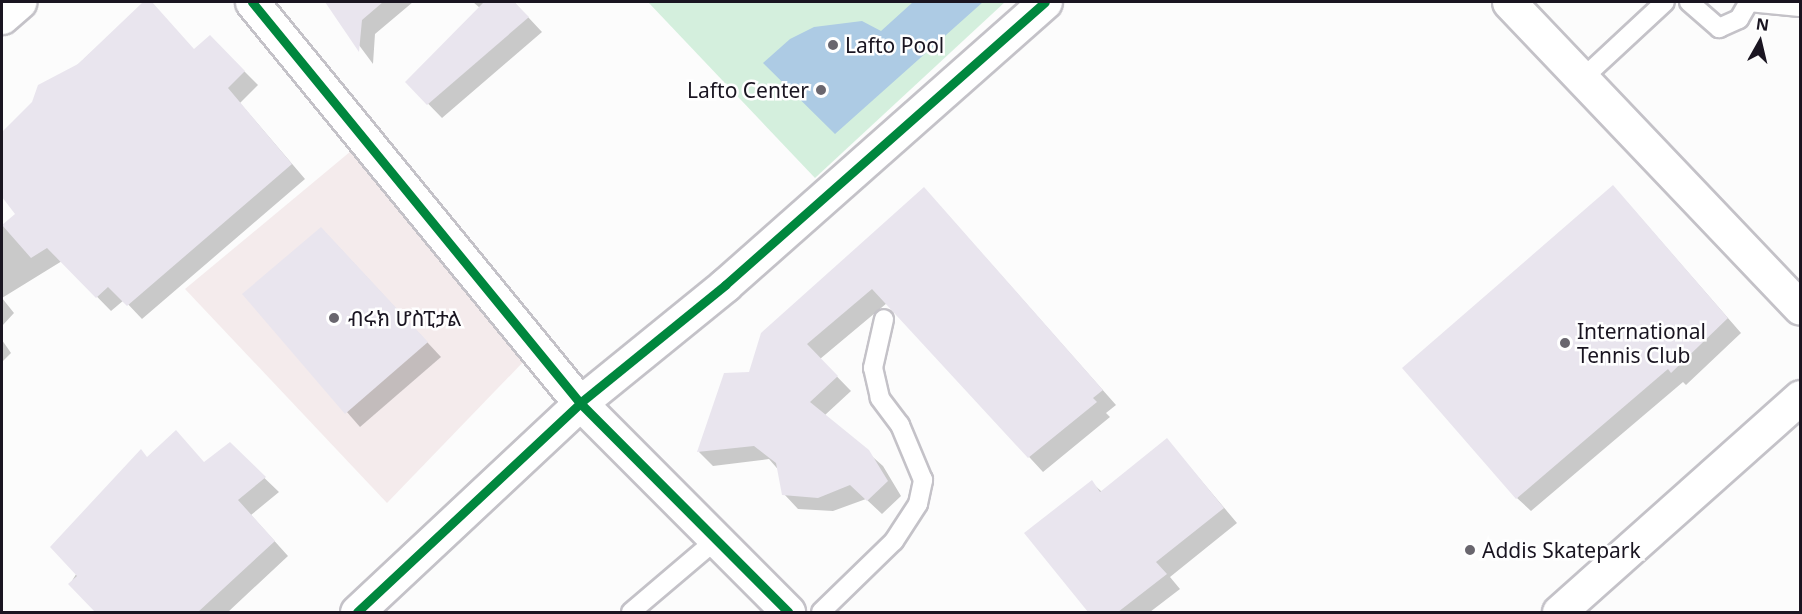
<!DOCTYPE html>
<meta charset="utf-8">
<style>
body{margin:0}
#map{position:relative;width:1802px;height:614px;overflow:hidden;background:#fcfcfc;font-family:"Noto Sans","Noto Sans Ethiopic",sans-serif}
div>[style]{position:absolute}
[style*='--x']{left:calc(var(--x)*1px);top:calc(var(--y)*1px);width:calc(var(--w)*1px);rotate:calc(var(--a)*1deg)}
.medical>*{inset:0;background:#f4ebec}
.green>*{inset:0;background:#d4efdd}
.water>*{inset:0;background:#adcbe4}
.shadow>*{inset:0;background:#0003}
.building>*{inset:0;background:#e9e5ee}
.roads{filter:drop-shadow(2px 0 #c4c2c8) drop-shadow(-2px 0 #c4c2c8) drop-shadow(0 2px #c4c2c8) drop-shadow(0 -2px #c4c2c8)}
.lane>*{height:18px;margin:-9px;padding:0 9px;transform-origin:9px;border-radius:9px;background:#fff}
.street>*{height:33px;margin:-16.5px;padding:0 16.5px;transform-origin:16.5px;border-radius:16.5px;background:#fff}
.secondary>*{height:33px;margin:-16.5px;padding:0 16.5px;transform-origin:16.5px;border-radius:16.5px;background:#fff}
.primary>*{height:33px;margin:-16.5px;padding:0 16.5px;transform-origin:16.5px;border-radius:16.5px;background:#fff}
.cycleway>*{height:9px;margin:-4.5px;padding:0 4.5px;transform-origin:4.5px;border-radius:4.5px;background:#00873e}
.dots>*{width:16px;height:16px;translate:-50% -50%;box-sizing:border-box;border:3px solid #fff;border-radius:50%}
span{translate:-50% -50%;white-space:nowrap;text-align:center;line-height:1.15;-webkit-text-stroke:5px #fff;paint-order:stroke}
.poi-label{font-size:21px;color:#1a1521}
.left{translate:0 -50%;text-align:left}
.right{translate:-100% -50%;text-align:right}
.frame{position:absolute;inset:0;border:3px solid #1a1521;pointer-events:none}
.north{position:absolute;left:1730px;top:12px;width:60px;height:60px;-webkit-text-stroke:4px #fff;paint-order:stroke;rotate:8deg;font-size:16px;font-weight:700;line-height:24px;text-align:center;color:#1a1521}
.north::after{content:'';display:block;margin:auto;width:21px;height:27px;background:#1a1521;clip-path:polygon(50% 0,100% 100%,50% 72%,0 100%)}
</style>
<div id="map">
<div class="medical">
<i style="clip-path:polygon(351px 151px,527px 358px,387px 503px,185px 289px)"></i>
</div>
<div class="green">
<i style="clip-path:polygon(648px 2px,1005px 2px,815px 178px)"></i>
</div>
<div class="water">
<i style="clip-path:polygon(913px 2px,983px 2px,835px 134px,763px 63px,790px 39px,814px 27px,862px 21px,881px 31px)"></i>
</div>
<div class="shadow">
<i style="clip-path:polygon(146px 2px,194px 50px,210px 37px,258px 85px,240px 103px,305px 179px,142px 319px,124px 300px,111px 311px,62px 261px,2px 298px,14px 313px,2px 326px,2px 227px,17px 214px,2px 194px,2px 134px)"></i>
<i style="clip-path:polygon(327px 2px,413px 2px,375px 34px,373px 64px)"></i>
<i style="clip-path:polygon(473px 2px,514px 2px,542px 32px,442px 118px,407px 82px,480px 8px)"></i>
<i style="clip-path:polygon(1626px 201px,1741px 333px,1686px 385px,1683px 382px,1531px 511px,1517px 498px)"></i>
<i style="clip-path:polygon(938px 204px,1116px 405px,1106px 413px,1110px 417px,1043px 472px,887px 303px,820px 359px,851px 391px,825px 415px,883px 466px,901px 496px,882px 514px,866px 499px,833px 511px,798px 509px,784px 494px,782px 474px,769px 459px,713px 466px,699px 452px,725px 375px,750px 373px)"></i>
<i style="clip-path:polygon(335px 243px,441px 357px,360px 427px,244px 294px)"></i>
<i style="clip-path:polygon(2px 340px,11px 353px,2px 362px)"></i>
<i style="clip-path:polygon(1167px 440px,1237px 523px,1170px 577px,1180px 589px,1150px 612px,1090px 612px,1027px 533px,1091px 482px,1102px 492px)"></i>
<i style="clip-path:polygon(229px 444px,279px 492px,251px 515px,288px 556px,228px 612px,97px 612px,70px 584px,148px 458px,205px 463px)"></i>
</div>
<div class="building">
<i style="clip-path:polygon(143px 2px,152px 2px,194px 49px,210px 35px,245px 71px,228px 88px,292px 164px,127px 306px,108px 287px,96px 298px,47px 248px,31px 258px,2px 225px,15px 214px,2px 197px,2px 132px,32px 102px,38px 85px,78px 64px)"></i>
<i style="clip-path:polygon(325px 2px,383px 2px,362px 20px,359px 52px)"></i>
<i style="clip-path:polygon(484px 2px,514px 2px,529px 17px,427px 105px,405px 82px)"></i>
<i style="clip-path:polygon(1613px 185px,1728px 318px,1671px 373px,1668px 369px,1516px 499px,1402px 368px)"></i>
<i style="clip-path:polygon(924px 187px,1103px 390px,1093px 398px,1097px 402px,1028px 458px,872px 289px,807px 344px,838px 376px,810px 402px,869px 450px,888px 481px,867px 501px,850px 485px,818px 498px,782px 495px,776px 463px,754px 446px,697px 452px,724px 373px,749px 372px,761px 333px)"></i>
<i style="clip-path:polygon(321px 227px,428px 342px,345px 414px,242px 294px)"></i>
<i style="clip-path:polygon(176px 430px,204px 462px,230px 442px,266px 477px,238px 500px,275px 541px,198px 612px,95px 612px,68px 584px,77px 576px,50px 547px,141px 449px,147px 457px)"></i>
<i style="clip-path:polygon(1167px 438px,1224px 508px,1156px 562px,1167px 574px,1118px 612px,1088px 612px,1024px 533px,1092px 480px,1100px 492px)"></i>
</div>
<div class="roads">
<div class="lane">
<i style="--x:1689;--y:2;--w:40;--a:41"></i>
<i style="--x:1719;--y:28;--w:22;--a:-24"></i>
<i style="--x:1739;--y:19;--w:20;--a:-60"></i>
<i style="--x:1749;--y:2;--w:51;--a:5.6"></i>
<i style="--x:1582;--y:79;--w:113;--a:-42.9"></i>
<i style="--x:631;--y:612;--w:111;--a:-40.3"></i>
<i style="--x:821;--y:612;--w:102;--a:-44.2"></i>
<i style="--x:894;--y:541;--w:44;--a:-57"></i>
<i style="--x:918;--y:504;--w:25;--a:-78"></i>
<i style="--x:923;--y:480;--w:60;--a:-112.7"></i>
<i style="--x:900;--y:425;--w:34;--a:-127"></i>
<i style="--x:880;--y:398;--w:31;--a:-103"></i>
<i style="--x:873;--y:368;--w:50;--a:-77.3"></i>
</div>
<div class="street">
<i style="--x:252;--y:2;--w:518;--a:50.72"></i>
<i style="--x:580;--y:403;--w:295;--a:45.1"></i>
<i style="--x:357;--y:612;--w:306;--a:-43.1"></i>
<i style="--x:580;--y:403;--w:187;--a:-39.1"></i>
<i style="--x:725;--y:285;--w:427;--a:-41.5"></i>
<i style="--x:1559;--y:612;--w:323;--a:-41.7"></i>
</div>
<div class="secondary">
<i style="--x:1509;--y:2;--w:422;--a:46.4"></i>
</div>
<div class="primary">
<i style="--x:2;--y:17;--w:23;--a:-41"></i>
</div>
</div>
<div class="cycleway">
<i style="--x:252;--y:2;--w:518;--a:50.72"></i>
<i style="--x:580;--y:403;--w:295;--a:45.1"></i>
<i style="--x:357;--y:612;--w:306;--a:-43.1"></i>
<i style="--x:580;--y:403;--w:187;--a:-39.1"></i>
<i style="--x:725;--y:285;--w:427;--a:-41.5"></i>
</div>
<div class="dots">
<i style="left:833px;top:45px;background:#69666e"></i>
<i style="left:821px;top:90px;background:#69666e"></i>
<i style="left:334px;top:318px;background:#69666e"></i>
<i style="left:1565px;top:343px;background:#69666e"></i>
<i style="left:1470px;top:550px;background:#69666e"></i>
</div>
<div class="poi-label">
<span class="left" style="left:845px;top:45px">Lafto Pool</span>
<span class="right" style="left:809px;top:90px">Lafto Center</span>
<span class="left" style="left:348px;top:318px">ብሩክ ሆስፒታል</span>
<span class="left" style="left:1577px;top:343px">International<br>Tennis Club</span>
<span class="left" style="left:1482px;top:550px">Addis Skatepark</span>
</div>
<div class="frame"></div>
<div class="north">N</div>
</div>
